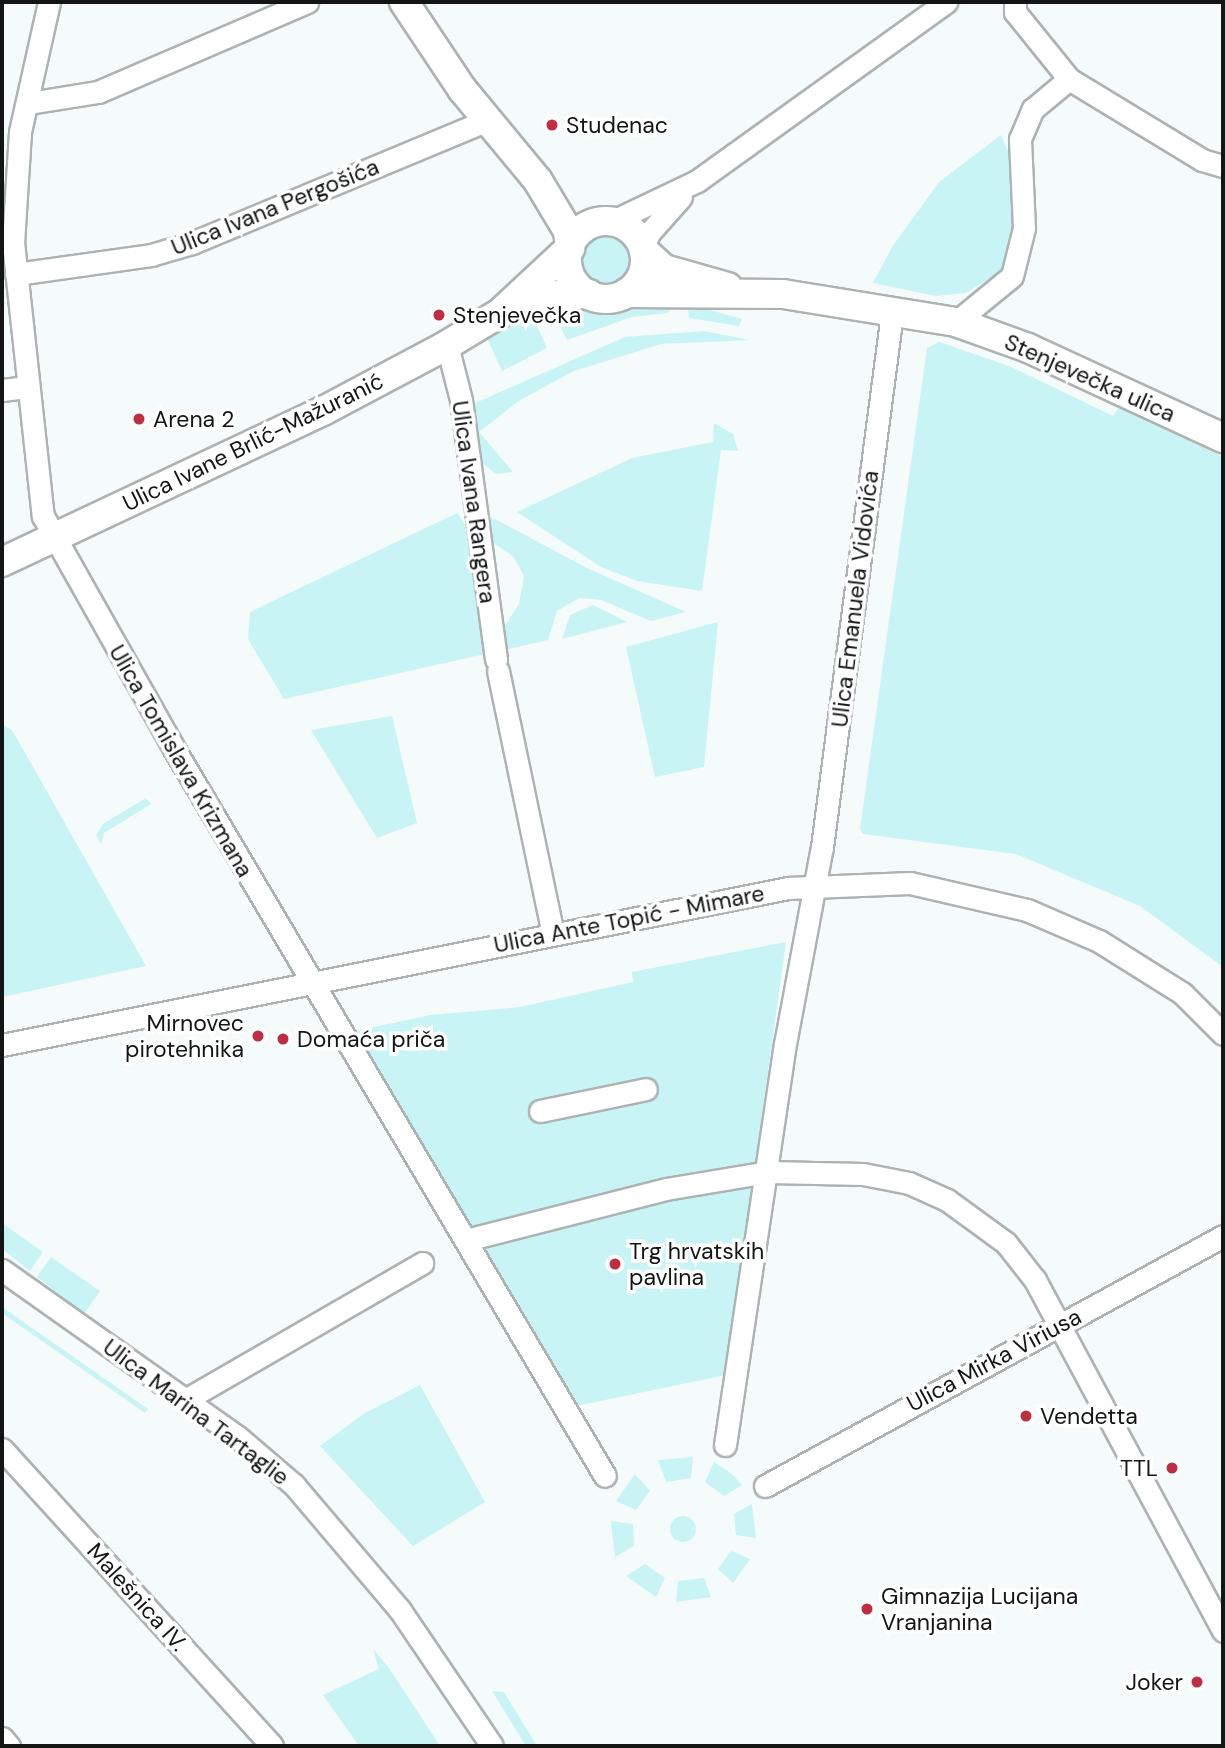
<!DOCTYPE html>
<meta charset="utf-8">
<style>
body{margin:0}
#map{position:relative;width:1225px;height:1748px;overflow:hidden;background:#f5fafa;font-family:"DM Sans",sans-serif}
div>[style]{position:absolute}
[style*='--x']{left:calc(var(--x)*1px);top:calc(var(--y)*1px);width:calc(var(--w)*1px);rotate:calc(var(--a)*1deg)}
.green>*{inset:0;background:#c8f4f6}
.round{border-radius:50%}
.roads{filter:drop-shadow(2px 0 #adb2b2) drop-shadow(-2px 0 #adb2b2) drop-shadow(0 2px #adb2b2) drop-shadow(0 -2px #adb2b2)}
.street>*{height:21px;margin:-10.5px;padding:0 10.5px;transform-origin:10.5px;border-radius:10.5px;background:#fff}
.secondary>*{height:28px;margin:-14px;padding:0 14px;transform-origin:14px;border-radius:14px;background:#fff}
.secondary>.ring{margin:-14px;padding:0;box-sizing:content-box;background:none;border:28px solid #fff;border-radius:50%}
.dots>*{width:19px;height:19px;translate:-50% -50%;box-sizing:border-box;border:4px solid #fff;border-radius:50%}
span{translate:-50% -50%;white-space:nowrap;text-align:center;line-height:1.15;-webkit-text-stroke:7px #fff;paint-order:stroke}
.poi-label{font-size:23px;color:#131515}
.left{translate:0 -50%;text-align:left}
.right{translate:-100% -50%;text-align:right}
.street-label{font-size:23px;color:#131515}
.frame{position:absolute;inset:0;border:4px solid #131515;pointer-events:none}
</style>
<div id="map">
<div class="green">
<i style="clip-path:polygon(1001px 135px,1015px 167px,1017px 190px,1011px 253px,1001px 271px,966px 293px,936px 296px,873px 283px,892px 247px,939px 182px)"></i>
<i class="round" style="left:582px;top:237px;width:48px;height:48px"></i>
<i style="clip-path:polygon(634px 303px,671px 303px,668px 313px,632px 317px,567px 340px,550px 305px,606px 311px)"></i>
<i style="clip-path:polygon(688px 306px,696px 306px,742px 319px,739px 326px,689px 318px)"></i>
<i style="clip-path:polygon(532px 315px,547px 348px,502px 371px,487px 338px)"></i>
<i style="clip-path:polygon(704px 331px,749px 340px,661px 344px,574px 371px,520px 400px,479px 432px,513px 472px,496px 474px,483px 464px,473px 404px,625px 337px)"></i>
<i style="clip-path:polygon(939px 342px,1009px 366px,1113px 416px,1119px 407px,1223px 457px,1223px 967px,1140px 906px,1016px 854px,863px 834px,860px 829px,927px 348px)"></i>
<i style="clip-path:polygon(714px 423px,733px 434px,738px 451px,721px 450px,702px 591px,637px 581px,601px 567px,517px 512px,632px 458px,713px 442px)"></i>
<i style="clip-path:polygon(457px 513px,468px 529px,485px 654px,284px 699px,248px 639px,250px 612px)"></i>
<i style="clip-path:polygon(491px 517px,587px 568px,686px 612px,651px 621px,601px 600px,579px 598px,557px 611px,548px 640px,504px 650px,500px 633px,519px 604px,524px 576px,513px 556px,489px 540px)"></i>
<i style="clip-path:polygon(593px 605px,627px 622px,562px 639px,570px 615px)"></i>
<i style="clip-path:polygon(718px 622px,704px 767px,655px 777px,626px 647px)"></i>
<i style="clip-path:polygon(392px 716px,417px 823px,377px 838px,311px 730px)"></i>
<i style="clip-path:polygon(2px 724px,12px 730px,146px 966px,2px 997px)"></i>
<i style="clip-path:polygon(146px 798px,151px 804px,104px 833px,101px 844px,96px 835px,103px 824px)"></i>
<i style="clip-path:polygon(786px 942px,726px 1375px,576px 1406px,355px 1031px,431px 1015px,520px 1007px,633px 982px,632px 972px)"></i>
<i style="clip-path:polygon(2px 1223px,43px 1252px,30px 1271px,2px 1249px)"></i>
<i style="clip-path:polygon(51px 1257px,100px 1291px,84px 1314px,37px 1277px)"></i>
<i style="clip-path:polygon(2px 1307px,148px 1409px,145px 1413px,2px 1313px)"></i>
<i style="clip-path:polygon(420px 1385px,485px 1502px,413px 1546px,320px 1446px,365px 1413px)"></i>
<i style="clip-path:polygon(693px 1457px,691px 1478px,666px 1482px,658px 1460px)"></i>
<i style="clip-path:polygon(714px 1462px,732px 1474px,742px 1485px,724px 1496px,705px 1482px)"></i>
<i style="clip-path:polygon(635px 1474px,650px 1491px,636px 1510px,616px 1501px)"></i>
<i style="clip-path:polygon(752px 1504px,756px 1538px,736px 1535px,734px 1514px)"></i>
<i class="round" style="left:670px;top:1516px;width:26px;height:26px"></i>
<i style="clip-path:polygon(611px 1521px,633px 1524px,634px 1546px,615px 1557px)"></i>
<i style="clip-path:polygon(731px 1551px,750px 1559px,733px 1583px,718px 1569px)"></i>
<i style="clip-path:polygon(645px 1564px,665px 1578px,656px 1597px,626px 1576px)"></i>
<i style="clip-path:polygon(704px 1578px,711px 1597px,676px 1602px,678px 1581px)"></i>
<i style="clip-path:polygon(373px 1649px,389px 1668px,440px 1746px,359px 1746px,323px 1695px,379px 1669px)"></i>
<i style="clip-path:polygon(492px 1691px,504px 1692px,537px 1746px,526px 1746px)"></i>
</div>
<div class="roads">
<div class="street">
<i style="--x:49;--y:2;--w:133;--a:102.6"></i>
<i style="--x:20;--y:132;--w:110;--a:93.6"></i>
<i style="--x:13;--y:242;--w:276;--a:83.8"></i>
<i style="--x:43;--y:516;--w:265;--a:60.6"></i>
<i style="--x:173;--y:747;--w:847;--a:59.35"></i>
<i style="--x:1015;--y:2;--w:10;--a:90"></i>
<i style="--x:1015;--y:12;--w:86;--a:51.1"></i>
<i style="--x:1069;--y:79;--w:156;--a:31.3"></i>
<i style="--x:1202;--y:160;--w:22;--a:16"></i>
<i style="--x:29;--y:103;--w:70;--a:-9.1"></i>
<i style="--x:98;--y:92;--w:228;--a:-23.3"></i>
<i style="--x:613;--y:221;--w:93;--a:-25.5"></i>
<i style="--x:697;--y:181;--w:307;--a:-35.7"></i>
<i style="--x:643;--y:248;--w:16;--a:-68"></i>
<i style="--x:649;--y:233;--w:48;--a:-48.4"></i>
<i style="--x:16;--y:274;--w:136;--a:-8"></i>
<i style="--x:151;--y:255;--w:43;--a:-16.3"></i>
<i style="--x:192;--y:243;--w:320;--a:-22.6"></i>
<i style="--x:956;--y:322;--w:72;--a:-39.4"></i>
<i style="--x:1012;--y:276;--w:49;--a:-76"></i>
<i style="--x:1024;--y:228;--w:89;--a:-92.6"></i>
<i style="--x:1020;--y:139;--w:33;--a:-67"></i>
<i style="--x:1033;--y:109;--w:47;--a:-39.8"></i>
<i style="--x:447;--y:345;--w:57;--a:75.7"></i>
<i style="--x:461;--y:400;--w:262;--a:82.3"></i>
<i style="--x:2;--y:390;--w:26;--a:-7"></i>
<i style="--x:498;--y:671;--w:269;--a:78.2"></i>
<i style="--x:2;--y:1045;--w:802;--a:-11.3"></i>
<i style="--x:788;--y:888;--w:122;--a:-2.3"></i>
<i style="--x:910;--y:883;--w:120;--a:13"></i>
<i style="--x:1027;--y:910;--w:78;--a:23.3"></i>
<i style="--x:1099;--y:941;--w:98;--a:32.1"></i>
<i style="--x:1182;--y:993;--w:58;--a:45"></i>
<i style="--x:540;--y:1111;--w:108;--a:-11.7"></i>
<i style="--x:466;--y:1240;--w:206;--a:-14.3"></i>
<i style="--x:666;--y:1189;--w:103;--a:-9.5"></i>
<i style="--x:768;--y:1172;--w:95;--a:1.2"></i>
<i style="--x:863;--y:1174;--w:47;--a:11.1"></i>
<i style="--x:909;--y:1183;--w:42;--a:24.1"></i>
<i style="--x:947;--y:1200;--w:73;--a:36.1"></i>
<i style="--x:1006;--y:1243;--w:47;--a:51.9"></i>
<i style="--x:1035;--y:1280;--w:398;--a:61.8"></i>
<i style="--x:2;--y:1270;--w:289;--a:35.3"></i>
<i style="--x:238;--y:1437;--w:74;--a:40.6"></i>
<i style="--x:294;--y:1485;--w:164;--a:49.7"></i>
<i style="--x:400;--y:1610;--w:164;--a:55.9"></i>
<i style="--x:185;--y:1400;--w:274;--a:-30"></i>
<i style="--x:725;--y:1445;--w:405;--a:-81.5"></i>
<i style="--x:785;--y:1044;--w:200;--a:-79.4"></i>
<i style="--x:822;--y:847;--w:539;--a:-82.53"></i>
<i style="--x:2;--y:1449;--w:401;--a:47.7"></i>
<i style="--x:765;--y:1486;--w:522;--a:-28.63"></i>
<i style="--x:2;--y:1738;--w:11;--a:49"></i>
</div>
<div class="secondary">
<i style="--x:404;--y:2;--w:105;--a:56.3"></i>
<i style="--x:462;--y:89;--w:119;--a:50.4"></i>
<i style="--x:538;--y:181;--w:58;--a:59"></i>
<i style="--x:568;--y:231;--w:17;--a:83"></i>
<i class="ring" style="left:567px;top:221px;width:50px;height:50px"></i>
<i style="--x:644;--y:251;--w:27;--a:42"></i>
<i style="--x:664;--y:269;--w:66;--a:15.7"></i>
<i style="--x:626;--y:293;--w:157;--a:0.4"></i>
<i style="--x:783;--y:294;--w:175;--a:9.2"></i>
<i style="--x:956;--y:322;--w:77;--a:19.9"></i>
<i style="--x:1028;--y:348;--w:215;--a:24.8"></i>
<i style="--x:510;--y:310;--w:51;--a:-17"></i>
<i style="--x:559;--y:295;--w:30;--a:-2"></i>
<i style="--x:2;--y:562;--w:355;--a:-25.2"></i>
<i style="--x:323;--y:411;--w:140;--a:-28"></i>
<i style="--x:447;--y:345;--w:62;--a:-31.1"></i>
<i style="--x:500;--y:313;--w:96;--a:-42.9"></i>
</div>
</div>
<div class="dots">
<i style="left:552px;top:125px;background:#be2d41"></i>
<i style="left:439px;top:315px;background:#be2d41"></i>
<i style="left:139px;top:419px;background:#be2d41"></i>
<i style="left:258px;top:1036px;background:#be2d41"></i>
<i style="left:283px;top:1039px;background:#be2d41"></i>
<i style="left:615px;top:1264px;background:#be2d41"></i>
<i style="left:1026px;top:1416px;background:#be2d41"></i>
<i style="left:1172px;top:1468px;background:#be2d41"></i>
<i style="left:867px;top:1609px;background:#be2d41"></i>
<i style="left:1197px;top:1682px;background:#be2d41"></i>
</div>
<div class="poi-label">
<span class="left" style="left:566px;top:125px">Studenac</span>
<span class="left" style="left:453px;top:315px">Stenjevečka</span>
<span class="left" style="left:153px;top:419px">Arena 2</span>
<span class="right" style="left:244px;top:1036px">Mirnovec<br>pirotehnika</span>
<span class="left" style="left:297px;top:1039px">Domaća priča</span>
<span class="left" style="left:629px;top:1264px">Trg hrvatskih<br>pavlina</span>
<span class="left" style="left:1040px;top:1416px">Vendetta</span>
<span class="right" style="left:1158px;top:1468px">TTL</span>
<span class="left" style="left:881px;top:1609px">Gimnazija Lucijana<br>Vranjanina</span>
<span class="right" style="left:1183px;top:1682px">Joker</span>
</div>
<div class="street-label">
<span style="left:275px;top:207px;rotate:-22deg">Ulica Ivana Pergošića</span>
<span style="left:1090px;top:378px;rotate:24deg">Stenjevečka ulica</span>
<span style="left:253px;top:442px;rotate:-26deg">Ulica Ivane Brlić-Mažuranić</span>
<span style="left:474px;top:502px;rotate:82deg">Ulica Ivana Rangera</span>
<span style="left:855px;top:599px;rotate:-83deg">Ulica Emanuela Vidovića</span>
<span style="left:181px;top:761px;rotate:60deg">Ulica Tomislava Krizmana</span>
<span style="left:629px;top:919px;rotate:-11deg">Ulica Ante Topić - Mimare</span>
<span style="left:994px;top:1360px;rotate:-28deg">Ulica Mirka Viriusa</span>
<span style="left:196px;top:1412px;rotate:37deg">Ulica Marina Tartaglie</span>
<span style="left:137px;top:1597px;rotate:48deg">Malešnica IV.</span>
</div>
<div class="frame"></div>
</div>
